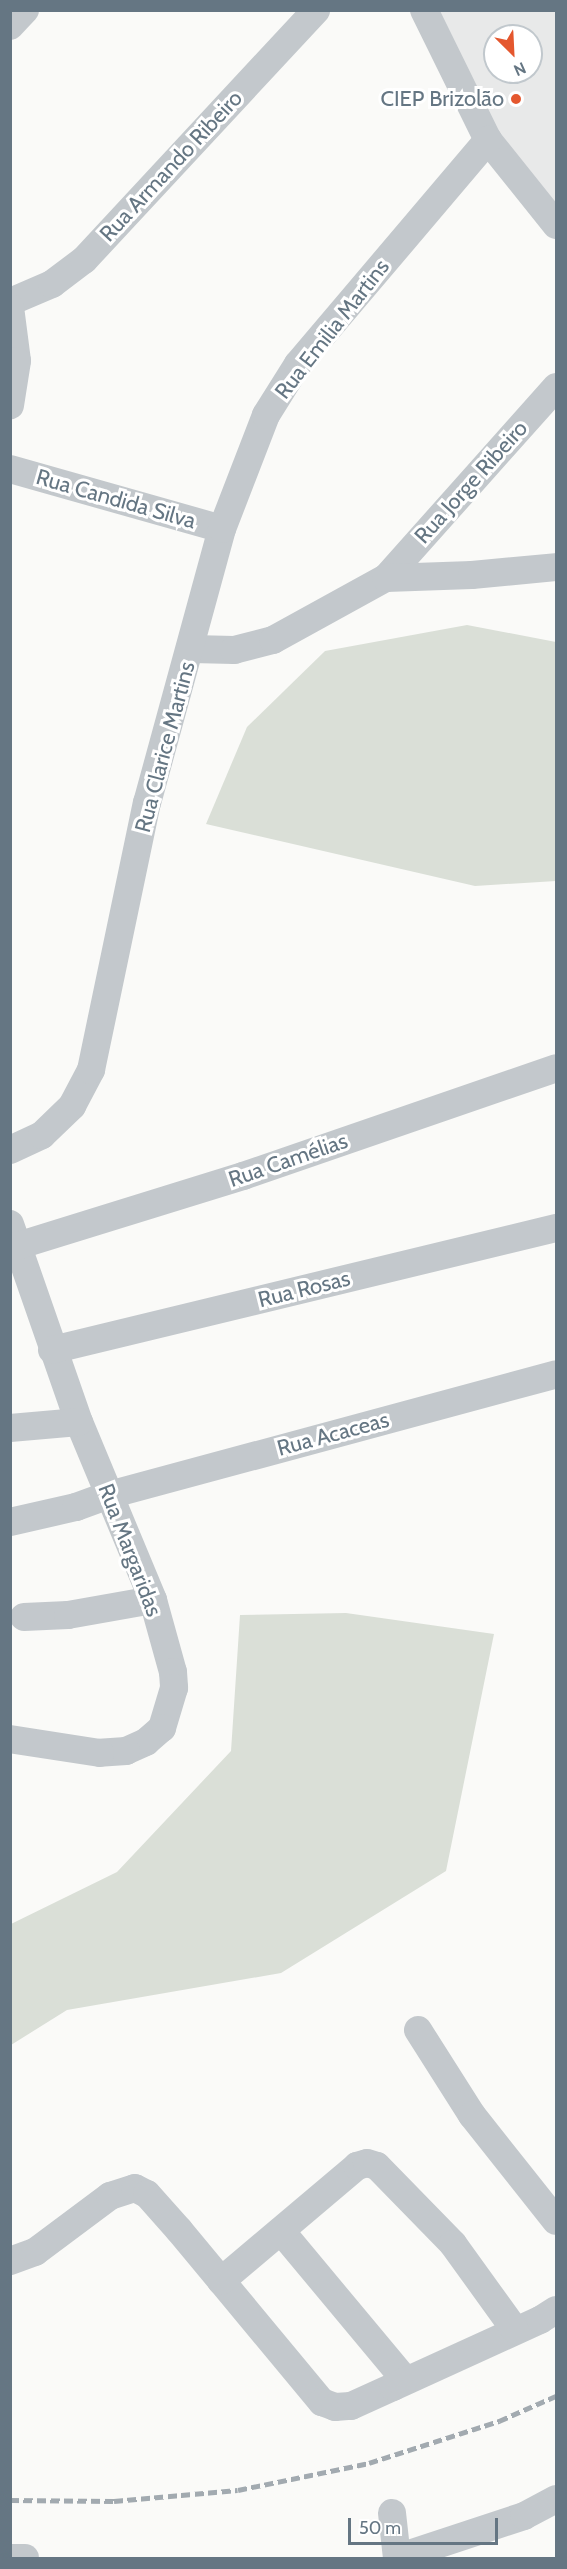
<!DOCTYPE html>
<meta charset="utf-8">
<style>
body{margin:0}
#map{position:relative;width:567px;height:2569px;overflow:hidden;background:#fafaf8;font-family:Cabin,sans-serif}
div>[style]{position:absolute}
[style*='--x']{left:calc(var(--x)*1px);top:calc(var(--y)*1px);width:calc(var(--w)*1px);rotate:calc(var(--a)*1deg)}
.built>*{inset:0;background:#e8e9e9}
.green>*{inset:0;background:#dadfd7}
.minor>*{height:28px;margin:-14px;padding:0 14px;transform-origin:14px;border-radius:14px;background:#c3c8cc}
.rail>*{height:4.5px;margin-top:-2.25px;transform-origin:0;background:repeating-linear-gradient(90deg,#a2aab0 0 9px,transparent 0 13.5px)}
.dots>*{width:16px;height:16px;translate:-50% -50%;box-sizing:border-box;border:3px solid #fff;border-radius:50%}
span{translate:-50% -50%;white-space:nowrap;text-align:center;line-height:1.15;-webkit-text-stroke:6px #fff;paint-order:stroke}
.poi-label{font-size:22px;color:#657683}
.right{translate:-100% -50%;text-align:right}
.street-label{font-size:22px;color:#657683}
.frame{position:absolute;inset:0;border:12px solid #657683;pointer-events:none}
.north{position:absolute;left:483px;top:24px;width:60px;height:60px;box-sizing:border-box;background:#fff;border:2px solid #c1c8cd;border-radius:50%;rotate:156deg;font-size:16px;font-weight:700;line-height:24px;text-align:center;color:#657683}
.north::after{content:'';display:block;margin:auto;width:21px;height:27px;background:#e4572e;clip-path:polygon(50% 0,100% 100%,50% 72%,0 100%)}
.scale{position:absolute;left:348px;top:2518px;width:150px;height:27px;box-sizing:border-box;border:3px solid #657683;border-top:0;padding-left:8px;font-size:18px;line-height:21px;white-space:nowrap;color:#657683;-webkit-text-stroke:4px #fff;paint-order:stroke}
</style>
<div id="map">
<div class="built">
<i style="clip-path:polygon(evenodd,431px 11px,556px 11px,556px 211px,490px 126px,431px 11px,495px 36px,531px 36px,531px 72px,495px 72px,495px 36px)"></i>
</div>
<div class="green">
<i style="clip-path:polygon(467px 625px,556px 642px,556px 881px,475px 886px,206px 824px,247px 727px,325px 651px)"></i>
<i style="clip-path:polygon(346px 1613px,494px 1634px,446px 1871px,281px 1973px,67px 2010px,11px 2045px,11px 1924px,117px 1872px,231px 1751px,240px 1615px)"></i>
</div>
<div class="minor">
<i style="--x:424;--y:10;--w:145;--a:63.8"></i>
<i style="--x:488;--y:140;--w:109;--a:51.3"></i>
<i style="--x:10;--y:26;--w:22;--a:-47"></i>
<i style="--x:10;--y:302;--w:46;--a:-23.2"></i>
<i style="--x:52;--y:284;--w:40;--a:-37"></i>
<i style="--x:84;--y:260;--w:341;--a:-47.1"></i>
<i style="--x:10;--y:307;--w:54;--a:82.6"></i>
<i style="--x:17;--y:361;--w:45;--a:99"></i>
<i style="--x:10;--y:469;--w:220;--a:15.8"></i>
<i style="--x:386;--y:578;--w:256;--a:-48.3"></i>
<i style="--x:192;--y:649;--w:42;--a:1.4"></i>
<i style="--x:234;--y:650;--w:40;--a:-14.4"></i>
<i style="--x:273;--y:640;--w:129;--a:-28.8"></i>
<i style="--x:386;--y:578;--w:86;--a:-2"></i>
<i style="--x:472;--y:575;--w:84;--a:-5.4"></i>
<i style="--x:10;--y:1150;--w:35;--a:-25"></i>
<i style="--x:42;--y:1135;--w:42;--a:-44"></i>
<i style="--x:72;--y:1106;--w:41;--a:-62.2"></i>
<i style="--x:91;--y:1070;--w:273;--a:-78.2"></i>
<i style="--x:147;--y:803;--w:284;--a:-74.7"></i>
<i style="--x:222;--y:529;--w:122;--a:-68.9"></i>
<i style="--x:266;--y:415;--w:60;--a:-57.9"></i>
<i style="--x:298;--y:364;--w:294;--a:-49.7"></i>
<i style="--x:10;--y:1224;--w:210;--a:70.8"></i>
<i style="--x:79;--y:1422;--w:193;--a:67.4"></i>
<i style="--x:153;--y:1600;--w:75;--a:74.5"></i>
<i style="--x:173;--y:1672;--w:16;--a:86"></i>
<i style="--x:174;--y:1688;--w:42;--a:106.7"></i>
<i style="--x:162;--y:1728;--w:21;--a:139"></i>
<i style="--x:146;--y:1742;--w:22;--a:156"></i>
<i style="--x:126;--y:1751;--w:26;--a:176"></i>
<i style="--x:100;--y:1753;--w:91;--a:-171.2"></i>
<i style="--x:17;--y:1246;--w:237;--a:-17.2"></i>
<i style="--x:243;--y:1176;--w:331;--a:-19"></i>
<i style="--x:52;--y:1350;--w:519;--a:-13.61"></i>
<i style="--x:10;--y:1428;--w:69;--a:-5"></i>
<i style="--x:10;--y:1522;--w:68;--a:-12.8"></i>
<i style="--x:76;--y:1507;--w:35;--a:-20"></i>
<i style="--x:109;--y:1495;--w:463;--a:-15.1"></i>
<i style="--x:24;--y:1617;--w:44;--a:-2.6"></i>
<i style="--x:68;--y:1615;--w:86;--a:-10"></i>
<i style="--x:418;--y:2030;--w:101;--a:57.6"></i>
<i style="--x:472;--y:2115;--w:135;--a:51.6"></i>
<i style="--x:281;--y:2231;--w:194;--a:50.2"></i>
<i style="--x:10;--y:2261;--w:27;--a:-20"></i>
<i style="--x:35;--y:2252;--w:94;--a:-36.7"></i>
<i style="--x:110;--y:2196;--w:26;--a:-18"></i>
<i style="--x:135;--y:2188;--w:13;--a:27"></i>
<i style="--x:147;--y:2194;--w:48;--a:48.4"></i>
<i style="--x:179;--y:2230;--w:224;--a:50.3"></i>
<i style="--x:322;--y:2402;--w:14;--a:21"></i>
<i style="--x:335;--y:2407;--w:16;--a:-4"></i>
<i style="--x:351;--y:2406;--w:46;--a:-24.3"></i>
<i style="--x:393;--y:2387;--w:162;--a:-24.5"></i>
<i style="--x:540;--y:2320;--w:19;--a:-32"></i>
<i style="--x:221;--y:2281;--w:178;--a:-40.2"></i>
<i style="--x:357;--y:2166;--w:10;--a:-17"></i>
<i style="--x:367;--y:2163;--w:10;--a:17"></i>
<i style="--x:377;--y:2166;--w:109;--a:45.7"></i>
<i style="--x:453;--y:2244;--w:106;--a:54.2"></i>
<i style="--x:392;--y:2513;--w:45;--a:83.7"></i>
<i style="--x:10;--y:2558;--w:15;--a:0"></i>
<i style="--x:397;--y:2558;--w:134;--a:-18.3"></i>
<i style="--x:524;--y:2516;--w:36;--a:-28"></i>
</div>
<div class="rail">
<i style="--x:10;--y:2500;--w:104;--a:0.6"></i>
<i style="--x:114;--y:2501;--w:124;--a:-5.1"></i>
<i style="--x:238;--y:2490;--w:134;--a:-11.6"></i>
<i style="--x:369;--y:2463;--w:137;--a:-17.9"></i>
<i style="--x:499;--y:2421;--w:62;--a:-23.7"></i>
</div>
<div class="dots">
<i style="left:516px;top:99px;background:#e4572e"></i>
</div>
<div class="poi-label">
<span class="right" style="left:504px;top:99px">CIEP Brizolão</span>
</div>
<div class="street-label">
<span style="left:171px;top:166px;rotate:-47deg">Rua Armando Ribeiro</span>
<span style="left:332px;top:329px;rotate:-52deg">Rua Emilia Martins</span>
<span style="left:471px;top:482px;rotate:-48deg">Rua Jorge Ribeiro</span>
<span style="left:116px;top:499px;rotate:16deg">Rua Candida Silva</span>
<span style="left:165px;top:747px;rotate:-75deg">Rua Clarice Martins</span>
<span style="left:288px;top:1160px;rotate:-19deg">Rua Camélias</span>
<span style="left:304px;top:1289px;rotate:-14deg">Rua Rosas</span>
<span style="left:333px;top:1434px;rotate:-15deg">Rua Acaceas</span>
<span style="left:130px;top:1550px;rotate:69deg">Rua Margaridas</span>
</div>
<div class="frame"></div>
<div class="north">N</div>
<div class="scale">50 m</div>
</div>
